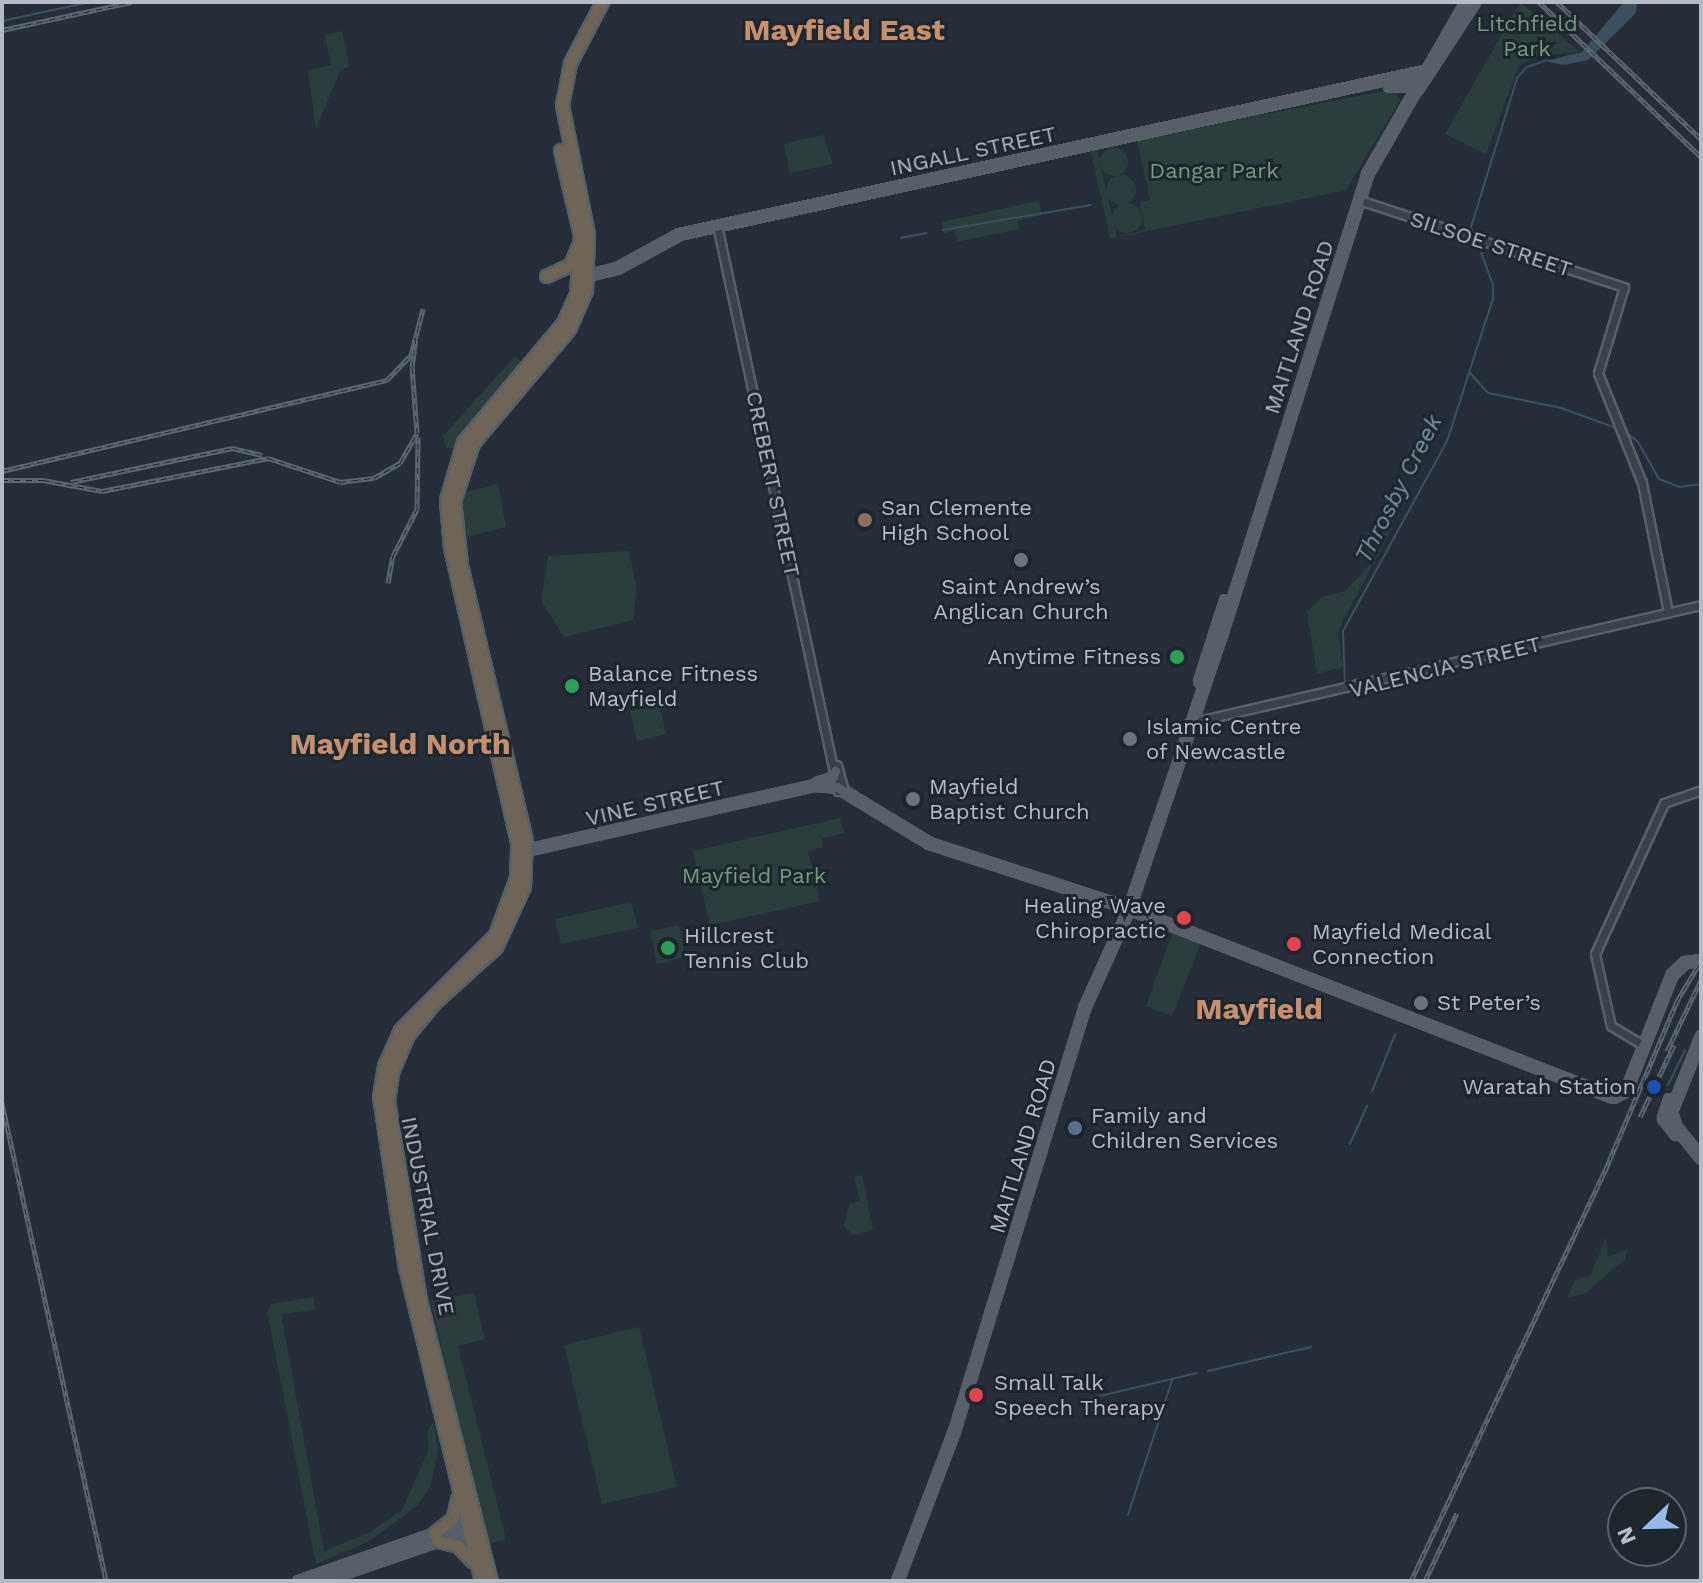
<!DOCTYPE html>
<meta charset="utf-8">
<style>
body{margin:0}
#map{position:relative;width:1703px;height:1583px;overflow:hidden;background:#262f39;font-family:"Work Sans",sans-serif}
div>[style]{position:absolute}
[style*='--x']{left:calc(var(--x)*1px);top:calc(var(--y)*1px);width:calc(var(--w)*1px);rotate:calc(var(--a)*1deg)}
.green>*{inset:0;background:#2b3d3c}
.round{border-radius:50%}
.water>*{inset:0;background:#3d4e5f}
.stream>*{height:2px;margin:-1px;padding:0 1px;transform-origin:1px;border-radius:1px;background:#3d4e5f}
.roads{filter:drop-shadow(2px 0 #575f67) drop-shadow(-2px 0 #575f67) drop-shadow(0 2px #575f67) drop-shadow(0 -2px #575f67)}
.minor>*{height:7px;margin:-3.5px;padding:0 3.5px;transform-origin:3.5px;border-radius:3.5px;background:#394149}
.major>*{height:9px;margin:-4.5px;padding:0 4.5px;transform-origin:4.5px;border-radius:4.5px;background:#576069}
.highway>*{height:11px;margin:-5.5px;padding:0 5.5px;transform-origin:5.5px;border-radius:5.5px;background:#6e6457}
.rail>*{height:5px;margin-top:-2.5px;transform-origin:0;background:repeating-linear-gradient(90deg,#1e262e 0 6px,#5c6570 0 12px);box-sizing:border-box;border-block:2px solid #5c6570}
.dots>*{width:22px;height:22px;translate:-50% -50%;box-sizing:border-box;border:4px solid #1e262e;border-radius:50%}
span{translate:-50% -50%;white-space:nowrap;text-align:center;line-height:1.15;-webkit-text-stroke:6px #1e262e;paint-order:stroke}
.park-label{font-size:22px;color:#76987c}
.street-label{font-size:22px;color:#b5bcc5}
.poi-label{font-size:22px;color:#b5bcc5}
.left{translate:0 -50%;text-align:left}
.right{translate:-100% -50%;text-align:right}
.water-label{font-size:24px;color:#798ea4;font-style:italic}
.district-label{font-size:30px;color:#c6906f;font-weight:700}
.frame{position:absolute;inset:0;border:4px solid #b5bcc5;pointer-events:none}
.north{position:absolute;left:1607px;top:1487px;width:80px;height:80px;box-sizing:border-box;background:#1e262e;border:2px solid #5a626a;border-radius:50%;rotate:247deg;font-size:22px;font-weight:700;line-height:32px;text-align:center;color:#b5bcc5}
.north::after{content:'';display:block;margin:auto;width:28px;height:36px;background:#95baea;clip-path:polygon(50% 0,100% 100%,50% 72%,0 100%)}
</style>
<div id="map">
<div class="green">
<i style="clip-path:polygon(1520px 2px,1580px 52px,1536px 56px,1519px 66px,1486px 154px,1445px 134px)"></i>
<i style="clip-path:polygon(342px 31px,349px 66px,340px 71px,316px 129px,308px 70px,331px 65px,325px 35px)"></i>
<i style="clip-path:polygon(1395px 89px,1400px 100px,1346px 190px,1110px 239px,1091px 151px,1097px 150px,1117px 237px,1145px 230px,1140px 202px,1150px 200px,1137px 139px)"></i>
<i style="clip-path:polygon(823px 135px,833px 164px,790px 173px,784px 144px)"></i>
<i class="round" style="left:1100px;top:148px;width:28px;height:28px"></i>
<i class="round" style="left:1106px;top:175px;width:30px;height:30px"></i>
<i style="clip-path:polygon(1039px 201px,1042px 215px,1018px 221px,1019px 229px,957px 242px,955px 230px,944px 234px,941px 222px)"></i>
<i class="round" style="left:1112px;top:203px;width:30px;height:30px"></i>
<i style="clip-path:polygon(515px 356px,522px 363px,474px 417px,455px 448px,446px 448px,443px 436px)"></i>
<i style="clip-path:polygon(498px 484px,506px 527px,463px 538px,461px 493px)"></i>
<i style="clip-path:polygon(1393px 527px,1342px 622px,1338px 634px,1343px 667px,1317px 674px,1307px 612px,1322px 597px,1345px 591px,1369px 566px,1367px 533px)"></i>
<i style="clip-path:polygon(629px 551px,637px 590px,633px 620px,564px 637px,541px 601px,548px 556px)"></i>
<i style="clip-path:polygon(659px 704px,666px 734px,637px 741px,630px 711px)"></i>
<i style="clip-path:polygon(840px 818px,844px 833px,822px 838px,823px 847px,808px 851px,820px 901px,710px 925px,693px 851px)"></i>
<i style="clip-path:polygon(631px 902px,638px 928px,561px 944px,555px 919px)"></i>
<i style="clip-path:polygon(679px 925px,685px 957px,657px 964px,650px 931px)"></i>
<i style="clip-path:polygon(1173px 931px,1201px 943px,1172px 1016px,1146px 1006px)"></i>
<i style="clip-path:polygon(862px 1175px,873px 1230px,853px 1235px,844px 1226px,849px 1204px,860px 1201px,854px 1177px)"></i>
<i style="clip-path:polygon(1606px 1237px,1608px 1257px,1628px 1249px,1625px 1259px,1584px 1294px,1567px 1298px,1575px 1280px,1590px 1276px)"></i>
<i style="clip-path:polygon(474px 1293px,485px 1339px,458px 1346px,506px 1539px,487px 1544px,431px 1301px)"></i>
<i style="clip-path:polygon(314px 1297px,315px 1310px,281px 1314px,324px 1551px,368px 1533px,402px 1510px,429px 1449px,427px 1431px,433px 1422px,438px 1450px,431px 1485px,417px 1506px,368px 1542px,316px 1564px,267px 1311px,271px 1304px)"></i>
<i style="clip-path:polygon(639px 1327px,677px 1487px,602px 1504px,564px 1345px)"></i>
</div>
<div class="water">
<i style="clip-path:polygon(1624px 2px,1638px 2px,1635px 14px,1588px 60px,1564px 65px,1545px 61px,1582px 52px)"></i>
</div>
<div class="stream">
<i style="--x:2;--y:21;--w:90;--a:-12.2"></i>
<i style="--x:943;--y:230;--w:150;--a:-9.6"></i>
<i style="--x:1474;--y:235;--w:9;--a:-111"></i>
<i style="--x:1471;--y:227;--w:156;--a:-72.8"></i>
<i style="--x:1517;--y:78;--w:15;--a:-48"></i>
<i style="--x:1527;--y:67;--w:21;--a:-19"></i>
<i style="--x:901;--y:238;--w:26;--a:-11"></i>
<i style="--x:1470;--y:373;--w:27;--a:48"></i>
<i style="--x:1488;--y:393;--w:75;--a:11.6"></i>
<i style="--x:1561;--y:408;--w:59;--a:20"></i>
<i style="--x:1626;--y:432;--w:16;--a:40"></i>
<i style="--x:1638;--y:442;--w:43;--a:60.4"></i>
<i style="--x:1659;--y:479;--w:22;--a:21"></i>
<i style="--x:1680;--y:487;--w:21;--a:-8"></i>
<i style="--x:1345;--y:684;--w:53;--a:-92.2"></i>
<i style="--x:1343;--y:631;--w:217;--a:-61.3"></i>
<i style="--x:1447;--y:441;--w:149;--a:-72.1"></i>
<i style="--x:1493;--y:299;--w:14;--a:-90"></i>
<i style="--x:1493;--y:285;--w:47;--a:-110"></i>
<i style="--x:1668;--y:1085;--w:39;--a:-64"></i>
<i style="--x:1372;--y:1091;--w:61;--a:-67.7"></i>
<i style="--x:1350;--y:1144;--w:42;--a:-65.9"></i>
<i style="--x:1208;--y:1371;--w:106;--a:-13.1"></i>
<i style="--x:1083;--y:1400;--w:117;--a:-13.3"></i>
<i style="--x:1128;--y:1515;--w:142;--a:-71.9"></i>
</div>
<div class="roads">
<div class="minor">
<i style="--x:1359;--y:200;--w:279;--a:18.2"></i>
<i style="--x:1624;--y:287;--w:90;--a:106.8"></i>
<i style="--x:1598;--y:373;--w:118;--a:68.2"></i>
<i style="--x:1642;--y:483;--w:132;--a:78.6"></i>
<i style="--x:717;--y:225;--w:579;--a:77.93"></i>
<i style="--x:1189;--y:723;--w:525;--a:-12.98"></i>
<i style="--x:837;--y:765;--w:27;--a:75"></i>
<i style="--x:1643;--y:1045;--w:37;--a:-149"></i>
<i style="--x:1611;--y:1026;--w:74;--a:-102.5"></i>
<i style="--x:1595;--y:954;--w:166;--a:-65.4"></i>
<i style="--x:1664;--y:803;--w:39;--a:-19"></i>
</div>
<div class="major">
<i style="--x:1389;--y:86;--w:24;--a:0"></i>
<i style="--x:1417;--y:89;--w:104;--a:-56.8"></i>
<i style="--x:580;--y:277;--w:38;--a:-14"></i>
<i style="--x:617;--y:268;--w:71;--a:-28.7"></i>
<i style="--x:679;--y:234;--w:762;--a:-12.36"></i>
<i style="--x:1199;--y:681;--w:85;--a:-72.2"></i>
<i style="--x:818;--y:782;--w:15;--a:-16"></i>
<i style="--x:832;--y:778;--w:8;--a:-67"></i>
<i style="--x:521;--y:851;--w:300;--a:-12.7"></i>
<i style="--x:814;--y:785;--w:23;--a:5"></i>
<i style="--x:837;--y:787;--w:108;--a:31.3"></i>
<i style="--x:929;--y:843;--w:201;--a:18"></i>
<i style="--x:1120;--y:905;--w:529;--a:21.28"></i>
<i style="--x:1613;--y:1097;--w:15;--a:-28"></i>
<i style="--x:1626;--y:1090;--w:125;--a:-68.4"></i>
<i style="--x:1672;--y:974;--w:18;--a:-43"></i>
<i style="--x:1685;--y:962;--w:16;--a:-7"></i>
<i style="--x:1701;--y:1036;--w:81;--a:111.8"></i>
<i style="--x:1671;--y:1111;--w:17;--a:73"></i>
<i style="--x:1676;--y:1127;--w:40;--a:51"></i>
<i style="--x:1669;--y:1099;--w:20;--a:108"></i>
<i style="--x:1663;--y:1118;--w:21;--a:51"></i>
<i style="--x:298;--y:1581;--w:184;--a:-19.3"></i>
<i style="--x:320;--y:1581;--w:161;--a:-18.9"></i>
<i style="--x:897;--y:1581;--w:160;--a:-69.2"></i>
<i style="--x:954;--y:1431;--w:443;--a:-72.9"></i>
<i style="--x:1084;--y:1008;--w:110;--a:-65.8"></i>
<i style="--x:1129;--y:908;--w:288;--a:-71.4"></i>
<i style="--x:1221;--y:635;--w:484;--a:-72.4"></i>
<i style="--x:1367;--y:174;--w:198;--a:-60.1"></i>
</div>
<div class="highway">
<i style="--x:546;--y:276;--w:26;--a:-25"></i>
<i style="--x:570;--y:265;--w:21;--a:-67"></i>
<i style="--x:434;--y:1533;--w:24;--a:-38"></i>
<i style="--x:453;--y:1518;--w:19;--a:-78"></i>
<i style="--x:437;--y:1541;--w:22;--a:13"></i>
<i style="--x:458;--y:1546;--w:21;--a:47"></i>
<i style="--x:481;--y:1581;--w:322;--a:-103.6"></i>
<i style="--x:405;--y:1268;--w:173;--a:-98.6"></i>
<i style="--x:379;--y:1097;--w:31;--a:-81"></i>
<i style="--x:384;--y:1066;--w:39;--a:-66"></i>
<i style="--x:400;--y:1030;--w:134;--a:-45"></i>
<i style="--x:495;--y:935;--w:61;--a:-69.8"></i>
<i style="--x:516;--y:878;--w:36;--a:-88"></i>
<i style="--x:517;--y:842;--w:302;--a:-102.8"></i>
<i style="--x:450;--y:548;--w:48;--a:-94.8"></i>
<i style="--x:446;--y:500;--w:60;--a:-73.7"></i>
<i style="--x:463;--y:442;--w:155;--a:-50"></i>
<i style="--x:563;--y:323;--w:32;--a:-66"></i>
<i style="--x:576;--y:294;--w:59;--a:-86.1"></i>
<i style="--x:580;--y:235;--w:87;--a:-103.2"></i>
<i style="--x:491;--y:1581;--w:290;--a:-104.2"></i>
<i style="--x:420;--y:1300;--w:202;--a:-99.1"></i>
<i style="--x:388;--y:1101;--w:29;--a:-82"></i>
<i style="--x:392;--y:1072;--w:39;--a:-67"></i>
<i style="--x:407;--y:1036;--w:43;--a:-50.7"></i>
<i style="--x:434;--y:1003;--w:84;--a:-42.1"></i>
<i style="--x:496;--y:947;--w:67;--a:-65.3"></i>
<i style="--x:524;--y:886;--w:46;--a:-87.5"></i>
<i style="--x:526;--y:840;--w:284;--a:-103.3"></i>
<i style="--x:461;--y:564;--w:63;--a:-96.3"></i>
<i style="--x:454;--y:501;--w:61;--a:-71.9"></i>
<i style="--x:473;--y:443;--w:149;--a:-49.9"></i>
<i style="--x:569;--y:329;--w:43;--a:-66.4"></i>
<i style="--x:586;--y:290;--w:56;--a:-88"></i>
<i style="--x:588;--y:234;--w:132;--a:-101.4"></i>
<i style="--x:562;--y:105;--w:43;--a:-79.2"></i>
<i style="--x:570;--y:63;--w:69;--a:-62.3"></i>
</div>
</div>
<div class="rail">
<i style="--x:1539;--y:2;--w:224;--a:43.7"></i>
<i style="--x:1557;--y:2;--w:199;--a:43.6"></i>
<i style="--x:2;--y:30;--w:133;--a:-12.2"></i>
<i style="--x:2;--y:471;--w:396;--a:-13.3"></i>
<i style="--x:387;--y:380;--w:35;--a:-46"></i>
<i style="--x:411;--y:355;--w:48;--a:-75.4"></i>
<i style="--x:2;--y:480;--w:41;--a:0"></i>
<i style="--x:43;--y:480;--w:60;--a:10.6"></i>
<i style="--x:102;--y:491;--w:169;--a:-11.2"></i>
<i style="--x:268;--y:458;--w:76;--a:18.4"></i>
<i style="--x:340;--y:482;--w:34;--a:-7"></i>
<i style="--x:374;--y:478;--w:30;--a:-30"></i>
<i style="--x:400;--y:463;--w:34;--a:-60"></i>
<i style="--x:417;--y:433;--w:66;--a:-94.3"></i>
<i style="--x:412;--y:367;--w:27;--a:-82"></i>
<i style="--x:71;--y:482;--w:165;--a:-11.9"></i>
<i style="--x:232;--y:448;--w:31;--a:13"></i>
<i style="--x:388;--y:583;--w:27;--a:-80"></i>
<i style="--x:393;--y:556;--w:53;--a:-62.9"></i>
<i style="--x:417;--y:509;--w:72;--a:-89.2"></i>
<i style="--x:1667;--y:1051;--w:79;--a:-64.4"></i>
<i style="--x:2;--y:1103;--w:489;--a:77.7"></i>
<i style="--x:1640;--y:1117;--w:80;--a:-64.7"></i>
<i style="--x:1411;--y:1581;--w:454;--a:-64.7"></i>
<i style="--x:1605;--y:1171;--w:185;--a:-67"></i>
<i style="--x:1677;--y:1001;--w:47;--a:-59"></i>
<i style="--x:1425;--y:1581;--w:75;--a:-64.8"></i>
</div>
<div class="dots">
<i style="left:865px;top:520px;background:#8d6e63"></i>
<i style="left:1021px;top:560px;background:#6b7280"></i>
<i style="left:1177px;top:657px;background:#2e9e5b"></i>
<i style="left:572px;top:686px;background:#2e9e5b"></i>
<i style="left:1130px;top:739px;background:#6b7280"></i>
<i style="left:913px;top:799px;background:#6b7280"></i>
<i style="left:1184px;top:918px;background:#e0444e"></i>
<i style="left:1294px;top:944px;background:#e0444e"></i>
<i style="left:668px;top:948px;background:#2e9e5b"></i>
<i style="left:1421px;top:1003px;background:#6b7280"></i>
<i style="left:1654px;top:1087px;background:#1a4fb4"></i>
<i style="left:1075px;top:1128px;background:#5c6f8a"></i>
<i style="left:976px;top:1395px;background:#e0444e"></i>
</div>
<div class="park-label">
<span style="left:1527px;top:36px">Litchfield<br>Park</span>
<span style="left:1214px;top:171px">Dangar Park</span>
<span style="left:754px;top:876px">Mayfield Park</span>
</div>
<div class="street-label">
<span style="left:973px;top:151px;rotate:-12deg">INGALL STREET</span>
<span style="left:1491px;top:244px;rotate:18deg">SILSOE STREET</span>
<span style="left:1299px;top:327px;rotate:-72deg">MAITLAND ROAD</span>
<span style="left:773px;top:484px;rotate:78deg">CREBERT STREET</span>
<span style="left:1445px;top:667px;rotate:-14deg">VALENCIA STREET</span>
<span style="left:655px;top:803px;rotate:-13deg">VINE STREET</span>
<span style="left:1023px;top:1146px;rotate:-73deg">MAITLAND ROAD</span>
<span style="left:428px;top:1216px;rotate:79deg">INDUSTRIAL DRIVE</span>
</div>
<div class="poi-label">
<span class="left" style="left:881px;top:520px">San Clemente<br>High School</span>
<span style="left:1021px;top:599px">Saint Andrew’s<br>Anglican Church</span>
<span class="right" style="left:1161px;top:657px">Anytime Fitness</span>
<span class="left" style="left:588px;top:686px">Balance Fitness<br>Mayfield</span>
<span class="left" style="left:1146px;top:739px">Islamic Centre<br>of Newcastle</span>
<span class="left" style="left:929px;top:799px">Mayfield<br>Baptist Church</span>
<span class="right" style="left:1166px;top:918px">Healing Wave<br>Chiropractic</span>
<span class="left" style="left:1312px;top:944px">Mayfield Medical<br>Connection</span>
<span class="left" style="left:684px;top:948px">Hillcrest<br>Tennis Club</span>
<span class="left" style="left:1437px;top:1003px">St Peter’s</span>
<span class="right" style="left:1636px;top:1087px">Waratah Station</span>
<span class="left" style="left:1091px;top:1128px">Family and<br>Children Services</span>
<span class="left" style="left:994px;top:1395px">Small Talk<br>Speech Therapy</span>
</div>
<div class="water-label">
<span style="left:1399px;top:489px;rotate:-63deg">Throsby Creek</span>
</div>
<div class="district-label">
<span style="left:844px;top:30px">Mayfield East</span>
<span style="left:400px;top:744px">Mayfield North</span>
<span style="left:1259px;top:1009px">Mayfield</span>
</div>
<div class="frame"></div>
<div class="north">N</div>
</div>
